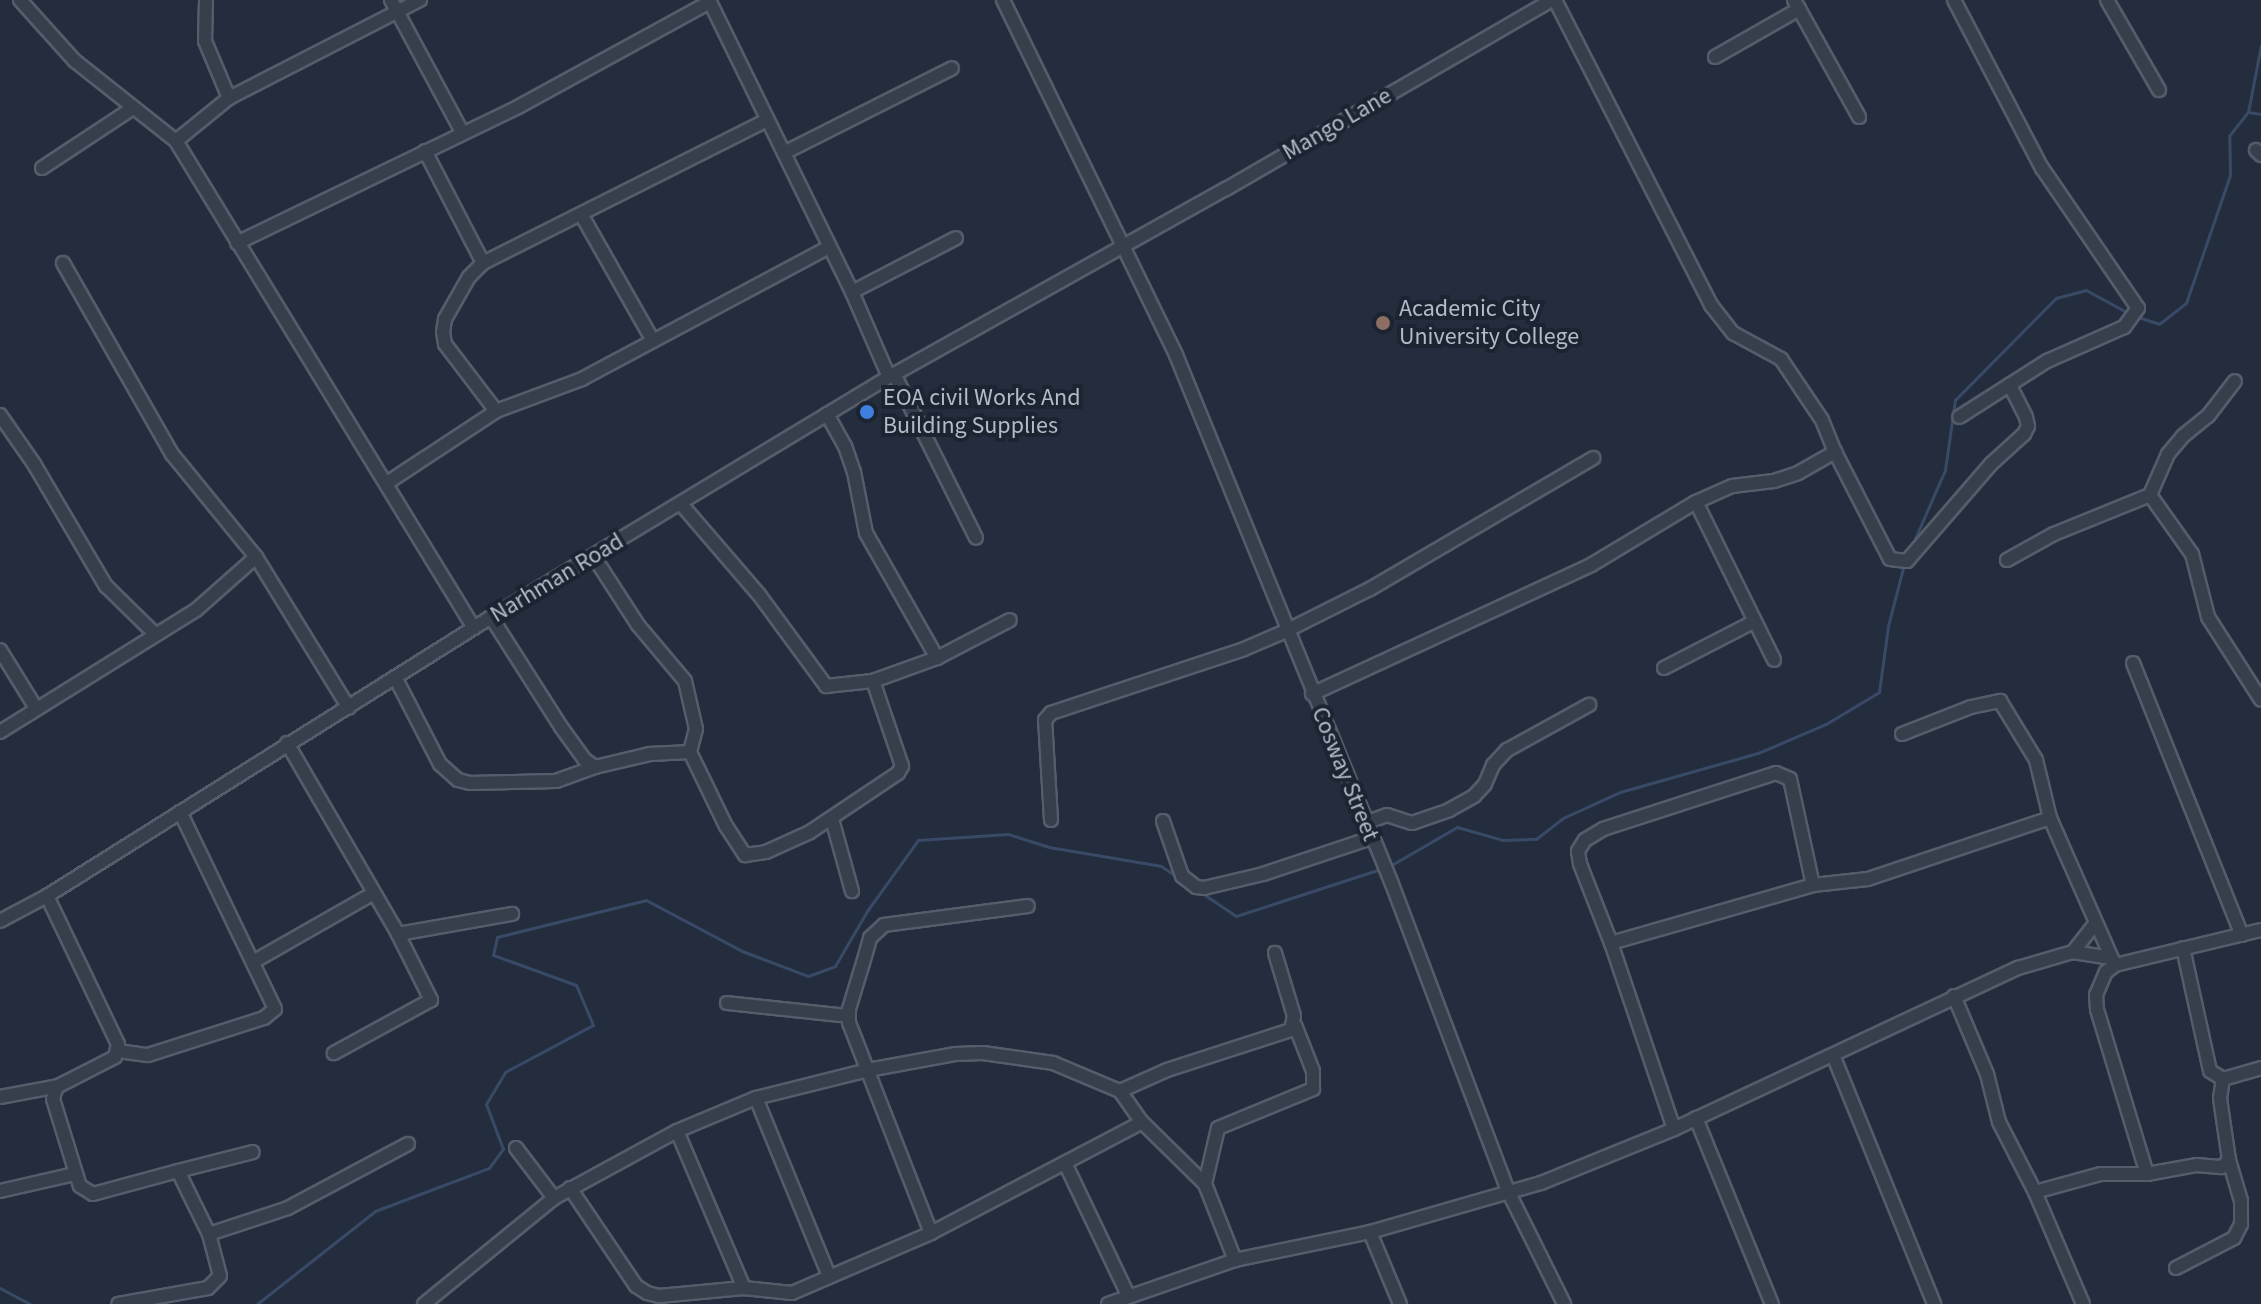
<!DOCTYPE html>
<style>
body{margin:0}
#map{position:relative;width:2261px;height:1304px;overflow:hidden;background:#232d3d;font-family:"Source Sans 3",sans-serif}
div>[style]{position:absolute}
[style*='--x']{left:calc(var(--x)*1px);top:calc(var(--y)*1px);width:calc(var(--w)*1px);rotate:calc(var(--a)*1deg)}
.stream>*{height:3px;margin:-1.5px;padding:0 1.5px;transform-origin:1.5px;border-radius:1.5px;background:#394a67}
.roads{filter:drop-shadow(2px 0 #555d6b) drop-shadow(-2px 0 #555d6b) drop-shadow(0 2px #555d6b) drop-shadow(0 -2px #555d6b)}
.street>*{height:12px;margin:-6px;padding:0 6px;transform-origin:6px;border-radius:6px;background:#373f4d}
.dots>*{width:22px;height:22px;translate:-50% -50%;box-sizing:border-box;border:4px solid #1c2432;border-radius:50%}
span{translate:-50% -50%;white-space:nowrap;text-align:center;line-height:1.15;-webkit-text-stroke:8px #1c2432;paint-order:stroke}
.street-label{font-size:24px;color:#b3bac9}
.poi-label{font-size:24px;color:#b3bac9}
.left{translate:0 -50%;text-align:left}
</style>
<div id="map">
<div class="stream">
<i style="--x:2248;--y:112;--w:68;--a:-79"></i>
<i style="--x:2135;--y:316;--w:25;--a:18"></i>
<i style="--x:2159;--y:324;--w:34;--a:-38"></i>
<i style="--x:2186;--y:303;--w:135;--a:-71"></i>
<i style="--x:2230;--y:175;--w:39;--a:-91"></i>
<i style="--x:2229;--y:136;--w:31;--a:-52"></i>
<i style="--x:2248;--y:112;--w:13;--a:9"></i>
<i style="--x:1910;--y:550;--w:87;--a:-66.4"></i>
<i style="--x:1945;--y:470;--w:71;--a:-81.9"></i>
<i style="--x:1955;--y:400;--w:144;--a:-45.3"></i>
<i style="--x:2056;--y:298;--w:31;--a:-15"></i>
<i style="--x:2086;--y:290;--w:48;--a:28.7"></i>
<i style="--x:1388;--y:867;--w:80;--a:-30.1"></i>
<i style="--x:1457;--y:827;--w:48;--a:15.8"></i>
<i style="--x:1503;--y:840;--w:33;--a:-2"></i>
<i style="--x:1536;--y:839;--w:34;--a:-38"></i>
<i style="--x:1563;--y:818;--w:63;--a:-24.5"></i>
<i style="--x:1620;--y:792;--w:143;--a:-15.8"></i>
<i style="--x:1758;--y:753;--w:74;--a:-23.1"></i>
<i style="--x:1826;--y:724;--w:62;--a:-31.1"></i>
<i style="--x:1879;--y:692;--w:67;--a:-82.2"></i>
<i style="--x:1888;--y:626;--w:64;--a:-75.5"></i>
<i style="--x:1202;--y:893;--w:41;--a:34.1"></i>
<i style="--x:1236;--y:916;--w:152;--a:-18"></i>
<i style="--x:0;--y:1288;--w:34;--a:28"></i>
<i style="--x:257;--y:1304;--w:150;--a:-38.2"></i>
<i style="--x:375;--y:1211;--w:122;--a:-20.7"></i>
<i style="--x:489;--y:1168;--w:24;--a:-54"></i>
<i style="--x:503;--y:1149;--w:48;--a:-110.7"></i>
<i style="--x:486;--y:1104;--w:37;--a:-59"></i>
<i style="--x:505;--y:1072;--w:100;--a:-28.1"></i>
<i style="--x:593;--y:1025;--w:43;--a:-113"></i>
<i style="--x:576;--y:985;--w:88;--a:-160.1"></i>
<i style="--x:493;--y:955;--w:18;--a:-77"></i>
<i style="--x:497;--y:937;--w:154;--a:-13.9"></i>
<i style="--x:646;--y:900;--w:109;--a:28"></i>
<i style="--x:742;--y:951;--w:71;--a:20.7"></i>
<i style="--x:808;--y:976;--w:29;--a:-20"></i>
<i style="--x:835;--y:966;--w:64;--a:-59.8"></i>
<i style="--x:867;--y:911;--w:87;--a:-54.3"></i>
<i style="--x:918;--y:840;--w:90;--a:-3.8"></i>
<i style="--x:1008;--y:834;--w:43;--a:17.6"></i>
<i style="--x:1049;--y:847;--w:114;--a:9.6"></i>
<i style="--x:1161;--y:866;--w:18;--a:34"></i>
</div>
<div class="roads">
<div class="street">
<i style="--x:20;--y:0;--w:82;--a:48"></i>
<i style="--x:75;--y:61;--w:129;--a:38.4"></i>
<i style="--x:176;--y:141;--w:571;--a:58.54"></i>
<i style="--x:206;--y:0;--w:41;--a:91.4"></i>
<i style="--x:205;--y:41;--w:62;--a:67.2"></i>
<i style="--x:391;--y:0;--w:150;--a:61.7"></i>
<i style="--x:709;--y:0;--w:325;--a:63.9"></i>
<i style="--x:852;--y:292;--w:93;--a:66.5"></i>
<i style="--x:1003;--y:0;--w:395;--a:64"></i>
<i style="--x:1176;--y:355;--w:571;--a:67.79"></i>
<i style="--x:1392;--y:884;--w:330;--a:69.3"></i>
<i style="--x:1509;--y:1193;--w:124;--a:63.6"></i>
<i style="--x:1555;--y:0;--w:343;--a:62.9"></i>
<i style="--x:1711;--y:305;--w:36;--a:52"></i>
<i style="--x:1733;--y:333;--w:55;--a:28.4"></i>
<i style="--x:1781;--y:359;--w:73;--a:56.1"></i>
<i style="--x:1822;--y:420;--w:35;--a:68"></i>
<i style="--x:1794;--y:0;--w:134;--a:60.9"></i>
<i style="--x:1954;--y:0;--w:190;--a:62.4"></i>
<i style="--x:2042;--y:168;--w:170;--a:55.6"></i>
<i style="--x:2138;--y:308;--w:24;--a:126"></i>
<i style="--x:2124;--y:327;--w:84;--a:156.2"></i>
<i style="--x:2047;--y:361;--w:104;--a:147.5"></i>
<i style="--x:2107;--y:0;--w:104;--a:60"></i>
<i style="--x:1715;--y:57;--w:97;--a:-29.7"></i>
<i style="--x:176;--y:141;--w:68;--a:-39.1"></i>
<i style="--x:229;--y:98;--w:215;--a:-27.2"></i>
<i style="--x:2256;--y:150;--w:7;--a:45"></i>
<i style="--x:425;--y:151;--w:126;--a:62.6"></i>
<i style="--x:784;--y:153;--w:188;--a:-26.8"></i>
<i style="--x:42;--y:168;--w:109;--a:-33.4"></i>
<i style="--x:581;--y:214;--w:144;--a:60.4"></i>
<i style="--x:237;--y:243;--w:312;--a:-25.8"></i>
<i style="--x:518;--y:107;--w:219;--a:-28.7"></i>
<i style="--x:63;--y:263;--w:220;--a:60.3"></i>
<i style="--x:172;--y:454;--w:133;--a:50.8"></i>
<i style="--x:256;--y:557;--w:177;--a:58.4"></i>
<i style="--x:852;--y:292;--w:117;--a:-27.4"></i>
<i style="--x:894;--y:374;--w:183;--a:63.4"></i>
<i style="--x:496;--y:411;--w:84;--a:-127.3"></i>
<i style="--x:445;--y:344;--w:12;--a:-99"></i>
<i style="--x:443;--y:332;--w:13;--a:-81"></i>
<i style="--x:445;--y:319;--w:48;--a:-60.3"></i>
<i style="--x:469;--y:277;--w:20;--a:-45"></i>
<i style="--x:483;--y:263;--w:318;--a:-26.7"></i>
<i style="--x:827;--y:414;--w:37;--a:61"></i>
<i style="--x:845;--y:446;--w:28;--a:71"></i>
<i style="--x:854;--y:472;--w:62;--a:78.9"></i>
<i style="--x:866;--y:533;--w:144;--a:60.4"></i>
<i style="--x:0;--y:415;--w:60;--a:55.2"></i>
<i style="--x:34;--y:464;--w:142;--a:59.5"></i>
<i style="--x:106;--y:586;--w:69;--a:44.4"></i>
<i style="--x:387;--y:483;--w:131;--a:-33.4"></i>
<i style="--x:496;--y:411;--w:92;--a:-20.4"></i>
<i style="--x:582;--y:379;--w:280;--a:-28.1"></i>
<i style="--x:2150;--y:495;--w:45;--a:-66.3"></i>
<i style="--x:2168;--y:454;--w:23;--a:-50"></i>
<i style="--x:2183;--y:436;--w:32;--a:-39"></i>
<i style="--x:2208;--y:416;--w:44;--a:-52.4"></i>
<i style="--x:1696;--y:502;--w:176;--a:63.7"></i>
<i style="--x:681;--y:504;--w:121;--a:49.3"></i>
<i style="--x:760;--y:596;--w:112;--a:53.7"></i>
<i style="--x:826;--y:686;--w:47;--a:-6.1"></i>
<i style="--x:873;--y:681;--w:68;--a:-19.8"></i>
<i style="--x:937;--y:658;--w:82;--a:-27.5"></i>
<i style="--x:594;--y:557;--w:81;--a:57.1"></i>
<i style="--x:638;--y:625;--w:73;--a:50"></i>
<i style="--x:685;--y:681;--w:49;--a:77.1"></i>
<i style="--x:696;--y:729;--w:24;--a:105"></i>
<i style="--x:2007;--y:560;--w:54;--a:-29"></i>
<i style="--x:2054;--y:534;--w:104;--a:-22.1"></i>
<i style="--x:2150;--y:495;--w:72;--a:54.6"></i>
<i style="--x:2192;--y:554;--w:65;--a:75.7"></i>
<i style="--x:2208;--y:617;--w:98;--a:57.4"></i>
<i style="--x:491;--y:617;--w:130;--a:57.5"></i>
<i style="--x:561;--y:727;--w:41;--a:54"></i>
<i style="--x:585;--y:760;--w:12;--a:35"></i>
<i style="--x:0;--y:650;--w:68;--a:58.2"></i>
<i style="--x:2133;--y:663;--w:293;--a:68.2"></i>
<i style="--x:1664;--y:668;--w:102;--a:-27.3"></i>
<i style="--x:395;--y:677;--w:98;--a:62.7"></i>
<i style="--x:440;--y:764;--w:24;--a:42"></i>
<i style="--x:458;--y:780;--w:12;--a:14"></i>
<i style="--x:470;--y:783;--w:86;--a:-1.3"></i>
<i style="--x:556;--y:781;--w:41;--a:-19.7"></i>
<i style="--x:595;--y:767;--w:57;--a:-13.3"></i>
<i style="--x:650;--y:754;--w:40;--a:-2.9"></i>
<i style="--x:690;--y:752;--w:82;--a:64.1"></i>
<i style="--x:726;--y:826;--w:35;--a:57"></i>
<i style="--x:745;--y:855;--w:21;--a:-8"></i>
<i style="--x:766;--y:852;--w:48;--a:-24.4"></i>
<i style="--x:810;--y:832;--w:106;--a:-33.8"></i>
<i style="--x:898;--y:773;--w:8;--a:-60"></i>
<i style="--x:902;--y:766;--w:90;--a:-108.8"></i>
<i style="--x:1312;--y:694;--w:307;--a:-24.8"></i>
<i style="--x:1591;--y:565;--w:122;--a:-31"></i>
<i style="--x:1696;--y:502;--w:39;--a:-24"></i>
<i style="--x:1732;--y:486;--w:42;--a:-6.8"></i>
<i style="--x:1774;--y:481;--w:25;--a:-18"></i>
<i style="--x:1798;--y:473;--w:43;--a:-29.6"></i>
<i style="--x:1835;--y:452;--w:120;--a:62.8"></i>
<i style="--x:1890;--y:559;--w:17;--a:7"></i>
<i style="--x:1907;--y:561;--w:128;--a:-49.1"></i>
<i style="--x:1991;--y:464;--w:45;--a:-42.3"></i>
<i style="--x:2024;--y:434;--w:9;--a:-63"></i>
<i style="--x:2028;--y:426;--w:9;--a:-103"></i>
<i style="--x:2026;--y:417;--w:36;--a:-117"></i>
<i style="--x:0;--y:732;--w:231;--a:-31.9"></i>
<i style="--x:196;--y:610;--w:80;--a:-41.5"></i>
<i style="--x:1902;--y:734;--w:74;--a:-21.4"></i>
<i style="--x:1971;--y:707;--w:30;--a:-12"></i>
<i style="--x:2000;--y:701;--w:69;--a:58.6"></i>
<i style="--x:2036;--y:760;--w:60;--a:76.4"></i>
<i style="--x:2050;--y:818;--w:158;--a:66.2"></i>
<i style="--x:287;--y:743;--w:221;--a:59.8"></i>
<i style="--x:398;--y:934;--w:74;--a:63.4"></i>
<i style="--x:431;--y:1000;--w:111;--a:151.3"></i>
<i style="--x:832;--y:819;--w:75;--a:74.5"></i>
<i style="--x:1051;--y:820;--w:100;--a:-93.4"></i>
<i style="--x:1045;--y:720;--w:9;--a:-49"></i>
<i style="--x:1051;--y:713;--w:203;--a:-18.3"></i>
<i style="--x:1244;--y:649;--w:46;--a:-23.2"></i>
<i style="--x:1286;--y:631;--w:94;--a:-26.6"></i>
<i style="--x:1370;--y:589;--w:259;--a:-30.4"></i>
<i style="--x:1163;--y:821;--w:58;--a:70.9"></i>
<i style="--x:1182;--y:876;--w:18;--a:38"></i>
<i style="--x:1196;--y:887;--w:8;--a:7"></i>
<i style="--x:1204;--y:888;--w:61;--a:-13.3"></i>
<i style="--x:1263;--y:874;--w:114;--a:-18.4"></i>
<i style="--x:1365;--y:823;--w:23;--a:-20"></i>
<i style="--x:1387;--y:815;--w:26;--a:18"></i>
<i style="--x:1412;--y:823;--w:39;--a:-19"></i>
<i style="--x:1449;--y:810;--w:29;--a:-29"></i>
<i style="--x:1474;--y:796;--w:16;--a:-47"></i>
<i style="--x:1485;--y:784;--w:21;--a:-67"></i>
<i style="--x:1493;--y:765;--w:21;--a:-47"></i>
<i style="--x:1507;--y:750;--w:94;--a:-28.8"></i>
<i style="--x:47;--y:896;--w:164;--a:64.4"></i>
<i style="--x:118;--y:1044;--w:13;--a:103"></i>
<i style="--x:115;--y:1057;--w:64;--a:153"></i>
<i style="--x:58;--y:1086;--w:6;--a:121"></i>
<i style="--x:55;--y:1091;--w:8;--a:104"></i>
<i style="--x:53;--y:1099;--w:91;--a:72.8"></i>
<i style="--x:80;--y:1186;--w:15;--a:32"></i>
<i style="--x:93;--y:1194;--w:88;--a:-15.1"></i>
<i style="--x:178;--y:1171;--w:70;--a:63.8"></i>
<i style="--x:209;--y:1234;--w:43;--a:75.3"></i>
<i style="--x:220;--y:1276;--w:17;--a:135"></i>
<i style="--x:208;--y:1288;--w:91;--a:169.9"></i>
<i style="--x:0;--y:921;--w:53;--a:-28"></i>
<i style="--x:47;--y:896;--w:524;--a:-32.14"></i>
<i style="--x:491;--y:617;--w:465;--a:-31.1"></i>
<i style="--x:889;--y:377;--w:386;--a:-29.2"></i>
<i style="--x:1226;--y:189;--w:377;--a:-30.1"></i>
<i style="--x:398;--y:934;--w:116;--a:-10"></i>
<i style="--x:1611;--y:943;--w:210;--a:-16"></i>
<i style="--x:1813;--y:885;--w:55;--a:-6.2"></i>
<i style="--x:1868;--y:879;--w:192;--a:-18.5"></i>
<i style="--x:2183;--y:948;--w:126;--a:77.6"></i>
<i style="--x:2210;--y:1071;--w:15;--a:32"></i>
<i style="--x:2223;--y:1079;--w:40;--a:-16"></i>
<i style="--x:2073;--y:952;--w:36;--a:-52"></i>
<i style="--x:253;--y:962;--w:139;--a:-29.7"></i>
<i style="--x:1954;--y:996;--w:85;--a:67.1"></i>
<i style="--x:1987;--y:1074;--w:49;--a:76"></i>
<i style="--x:1999;--y:1122;--w:79;--a:62.8"></i>
<i style="--x:2035;--y:1192;--w:122;--a:66.8"></i>
<i style="--x:727;--y:1003;--w:122;--a:6.1"></i>
<i style="--x:118;--y:1051;--w:30;--a:8"></i>
<i style="--x:148;--y:1055;--w:122;--a:-17.7"></i>
<i style="--x:264;--y:1018;--w:14;--a:-39"></i>
<i style="--x:275;--y:1009;--w:219;--a:-115.7"></i>
<i style="--x:1833;--y:1055;--w:269;--a:67.9"></i>
<i style="--x:1120;--y:1091;--w:51;--a:-24.1"></i>
<i style="--x:1167;--y:1070;--w:130;--a:-17.9"></i>
<i style="--x:1291;--y:1030;--w:14;--a:-78"></i>
<i style="--x:1294;--y:1016;--w:66;--a:-106.8"></i>
<i style="--x:0;--y:1097;--w:59;--a:-10.7"></i>
<i style="--x:756;--y:1098;--w:192;--a:67.7"></i>
<i style="--x:1696;--y:1118;--w:201;--a:67.8"></i>
<i style="--x:1674;--y:1129;--w:196;--a:-108.7"></i>
<i style="--x:1611;--y:943;--w:85;--a:-111.4"></i>
<i style="--x:1580;--y:864;--w:13;--a:-99"></i>
<i style="--x:1578;--y:851;--w:13;--a:-58"></i>
<i style="--x:1585;--y:840;--w:21;--a:-31"></i>
<i style="--x:1603;--y:829;--w:182;--a:-17.9"></i>
<i style="--x:1776;--y:773;--w:15;--a:23"></i>
<i style="--x:1790;--y:779;--w:108;--a:77.8"></i>
<i style="--x:677;--y:1131;--w:171;--a:66.9"></i>
<i style="--x:516;--y:1148;--w:63;--a:52.8"></i>
<i style="--x:1065;--y:1163;--w:148;--a:64.5"></i>
<i style="--x:178;--y:1171;--w:77;--a:-14.2"></i>
<i style="--x:2147;--y:1174;--w:51;--a:-10.2"></i>
<i style="--x:2197;--y:1165;--w:25;--a:5"></i>
<i style="--x:2222;--y:1167;--w:10;--a:-45"></i>
<i style="--x:2229;--y:1160;--w:63;--a:-98.3"></i>
<i style="--x:2220;--y:1098;--w:19;--a:-81"></i>
<i style="--x:1205;--y:1184;--w:57;--a:-76.9"></i>
<i style="--x:1218;--y:1128;--w:103;--a:-22.3"></i>
<i style="--x:1313;--y:1089;--w:18;--a:-90"></i>
<i style="--x:1313;--y:1071;--w:49;--a:-111.4"></i>
<i style="--x:570;--y:1188;--w:118;--a:56"></i>
<i style="--x:636;--y:1286;--w:13;--a:32"></i>
<i style="--x:647;--y:1293;--w:12;--a:14"></i>
<i style="--x:659;--y:1296;--w:85;--a:-5.4"></i>
<i style="--x:744;--y:1288;--w:48;--a:5.9"></i>
<i style="--x:792;--y:1293;--w:151;--a:-23.3"></i>
<i style="--x:931;--y:1233;--w:238;--a:-27.7"></i>
<i style="--x:0;--y:1191;--w:77;--a:-12.8"></i>
<i style="--x:2035;--y:1192;--w:68;--a:-15.3"></i>
<i style="--x:2101;--y:1174;--w:46;--a:0"></i>
<i style="--x:2147;--y:1174;--w:172;--a:-106.9"></i>
<i style="--x:2097;--y:1009;--w:14;--a:-94"></i>
<i style="--x:2096;--y:995;--w:25;--a:-67"></i>
<i style="--x:2106;--y:972;--w:11;--a:-38"></i>
<i style="--x:2115;--y:965;--w:150;--a:-13.5"></i>
<i style="--x:1370;--y:1232;--w:78;--a:67.4"></i>
<i style="--x:931;--y:1233;--w:225;--a:-111.3"></i>
<i style="--x:849;--y:1023;--w:14;--a:-90"></i>
<i style="--x:849;--y:1009;--w:48;--a:-73.1"></i>
<i style="--x:863;--y:963;--w:26;--a:-74"></i>
<i style="--x:870;--y:938;--w:19;--a:-43"></i>
<i style="--x:884;--y:925;--w:145;--a:-7.5"></i>
<i style="--x:209;--y:1234;--w:83;--a:-18.2"></i>
<i style="--x:288;--y:1208;--w:136;--a:-28.1"></i>
<i style="--x:2176;--y:1268;--w:65;--a:-27.3"></i>
<i style="--x:2234;--y:1238;--w:16;--a:-63"></i>
<i style="--x:2241;--y:1224;--w:23;--a:-90"></i>
<i style="--x:2241;--y:1201;--w:43;--a:-106.3"></i>
<i style="--x:424;--y:1304;--w:168;--a:-39.2"></i>
<i style="--x:554;--y:1198;--w:140;--a:-28.6"></i>
<i style="--x:677;--y:1131;--w:86;--a:-22.7"></i>
<i style="--x:756;--y:1098;--w:115;--a:-14"></i>
<i style="--x:868;--y:1070;--w:88;--a:-10.4"></i>
<i style="--x:955;--y:1054;--w:28;--a:-2"></i>
<i style="--x:983;--y:1053;--w:71;--a:8.1"></i>
<i style="--x:1053;--y:1063;--w:73;--a:22.7"></i>
<i style="--x:1120;--y:1091;--w:38;--a:55"></i>
<i style="--x:1142;--y:1122;--w:88;--a:44.5"></i>
<i style="--x:1205;--y:1184;--w:82;--a:68.5"></i>
<i style="--x:1108;--y:1304;--w:134;--a:-19.1"></i>
<i style="--x:1235;--y:1260;--w:138;--a:-11.7"></i>
<i style="--x:1370;--y:1232;--w:178;--a:-16"></i>
<i style="--x:1541;--y:1183;--w:144;--a:-22.1"></i>
<i style="--x:1674;--y:1129;--w:380;--a:-25.1"></i>
<i style="--x:2018;--y:968;--w:57;--a:-16.2"></i>
<i style="--x:2073;--y:952;--w:37;--a:9"></i>
</div>
</div>
<div class="dots">
<i style="left:1383px;top:323px;background:#8d6e63"></i>
<i style="left:867px;top:412px;background:#3f7fe0"></i>
</div>
<div class="street-label">
<span style="left:1337px;top:124px;rotate:-30deg">Mango Lane</span>
<span style="left:557px;top:578px;rotate:-31deg">Narhman Road</span>
<span style="left:1345px;top:774px;rotate:68deg">Cosway Street</span>
</div>
<div class="poi-label">
<span class="left" style="left:1399px;top:323px">Academic City<br>University College</span>
<span class="left" style="left:883px;top:412px">EOA civil Works And<br>Building Supplies</span>
</div>
</div>
